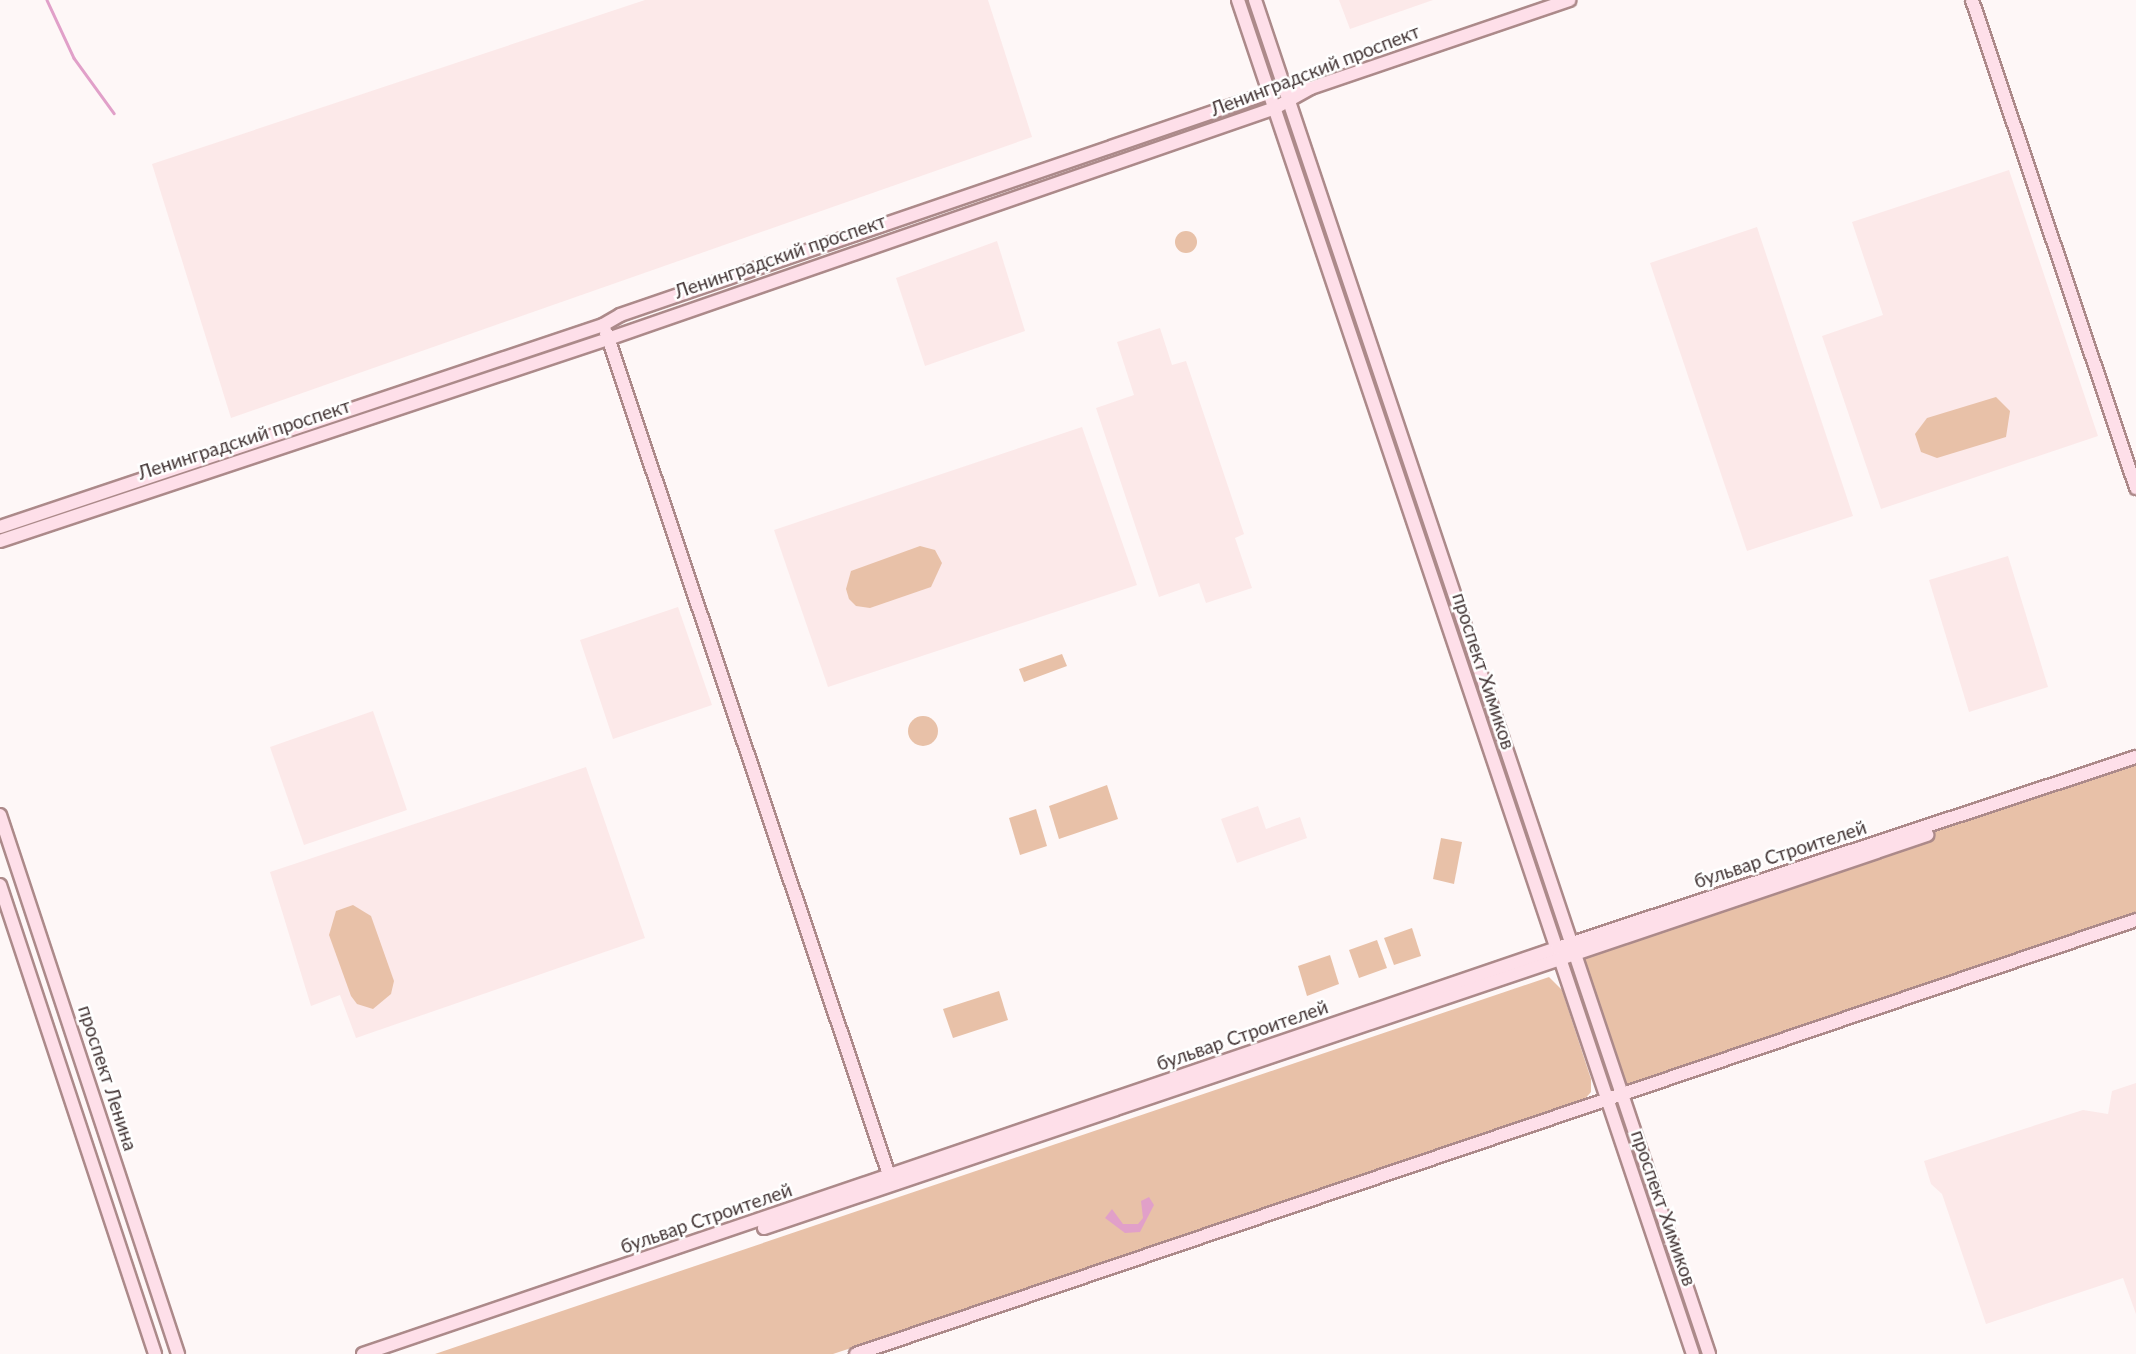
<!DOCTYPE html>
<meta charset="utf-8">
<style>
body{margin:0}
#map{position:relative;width:2136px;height:1354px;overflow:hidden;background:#fef7f7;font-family:Lato,sans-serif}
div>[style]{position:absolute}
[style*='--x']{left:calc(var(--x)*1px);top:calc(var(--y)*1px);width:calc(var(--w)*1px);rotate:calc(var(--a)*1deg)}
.built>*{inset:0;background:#fce9e9}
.green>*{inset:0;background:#e8c1a8}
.round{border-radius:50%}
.water>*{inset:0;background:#e1a0c9}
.stream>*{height:2.5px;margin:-1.25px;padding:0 1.25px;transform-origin:1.25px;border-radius:1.25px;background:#e1a0c9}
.roads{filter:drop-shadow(2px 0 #ac8a8a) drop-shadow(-2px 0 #ac8a8a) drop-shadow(0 2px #ac8a8a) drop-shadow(0 -2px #ac8a8a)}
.secondary>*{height:12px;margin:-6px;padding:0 6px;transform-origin:6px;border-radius:6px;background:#fedfe9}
span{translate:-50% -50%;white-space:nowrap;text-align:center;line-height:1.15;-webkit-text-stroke:5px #fff;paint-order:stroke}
.street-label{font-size:19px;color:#433535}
</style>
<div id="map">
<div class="built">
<i style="clip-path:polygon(645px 0,988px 0,1032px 137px,231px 418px,152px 164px)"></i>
<i style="clip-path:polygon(1339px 0,1433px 0,1350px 29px)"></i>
<i style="clip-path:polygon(2009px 170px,2098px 436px,1881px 509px,1822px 336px,1883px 315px,1852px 222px)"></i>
<i style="clip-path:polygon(1757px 227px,1853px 516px,1747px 551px,1650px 263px)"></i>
<i style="clip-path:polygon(997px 241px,1025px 331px,925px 366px,896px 278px)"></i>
<i style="clip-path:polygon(1160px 328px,1172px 365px,1186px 361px,1244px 534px,1235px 538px,1252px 588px,1206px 603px,1199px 583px,1159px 597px,1096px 408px,1134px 395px,1117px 342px)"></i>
<i style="clip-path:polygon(1082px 427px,1137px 585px,828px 687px,774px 530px)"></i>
<i style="clip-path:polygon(2008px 556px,2048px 687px,1969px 712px,1929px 580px)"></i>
<i style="clip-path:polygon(678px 607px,712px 705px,613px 739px,580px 640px)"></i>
<i style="clip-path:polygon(373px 711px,407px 810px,304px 845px,270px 747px)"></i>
<i style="clip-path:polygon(586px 767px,645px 938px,356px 1038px,340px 995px,311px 1006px,270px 872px)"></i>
<i style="clip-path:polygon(1258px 806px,1266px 829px,1300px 817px,1307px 838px,1237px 863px,1221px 819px)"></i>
<i style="clip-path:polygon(2136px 1083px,2136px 1314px,2123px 1278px,1986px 1324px,1942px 1194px,1931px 1184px,1924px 1161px,2083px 1110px,2108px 1114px,2112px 1091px)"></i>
</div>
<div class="green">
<i class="round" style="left:1175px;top:231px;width:22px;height:22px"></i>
<i style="clip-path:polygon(1996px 397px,2010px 411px,2006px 437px,1937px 458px,1921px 452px,1915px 434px,1927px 418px)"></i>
<i style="clip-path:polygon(920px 546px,935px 550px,942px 563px,931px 587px,870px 608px,856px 606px,849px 599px,846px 589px,851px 571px)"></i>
<i style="clip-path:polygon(1062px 654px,1067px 666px,1024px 682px,1019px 669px)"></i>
<i class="round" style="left:908px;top:716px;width:30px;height:30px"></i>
<i style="clip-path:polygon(2136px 764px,2136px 920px,1621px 1096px,1574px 954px)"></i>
<i style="clip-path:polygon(1107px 785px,1118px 819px,1059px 839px,1049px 806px)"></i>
<i style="clip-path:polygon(1036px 809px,1047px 846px,1020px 855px,1009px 818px)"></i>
<i style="clip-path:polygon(1441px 838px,1462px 842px,1454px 884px,1433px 879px)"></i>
<i style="clip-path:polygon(353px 905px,371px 916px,394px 981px,391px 994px,373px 1009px,357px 1004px,351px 996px,329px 935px,336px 911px)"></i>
<i style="clip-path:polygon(1412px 928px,1421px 956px,1394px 965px,1384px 938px)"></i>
<i style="clip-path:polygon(1377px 940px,1387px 968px,1359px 978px,1349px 950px)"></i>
<i style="clip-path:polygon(1330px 955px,1339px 984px,1307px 996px,1298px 966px)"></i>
<i style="clip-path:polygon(1549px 977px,1562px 990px,1591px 1079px,1591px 1092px,1583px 1101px,1188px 1236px,833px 1354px,435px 1354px)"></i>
<i style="clip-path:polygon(999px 991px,1008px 1020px,953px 1038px,943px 1009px)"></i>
</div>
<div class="water">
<i style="clip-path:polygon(1149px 1197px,1154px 1205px,1140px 1232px,1125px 1233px,1105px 1218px,1112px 1209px,1123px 1224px,1138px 1224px,1143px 1218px,1141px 1201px)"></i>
</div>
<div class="stream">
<i style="--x:47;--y:0;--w:64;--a:65"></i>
<i style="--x:74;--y:58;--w:68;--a:54"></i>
</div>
<div class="roads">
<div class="secondary">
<i style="--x:1238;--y:0;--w:1428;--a:71.43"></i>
<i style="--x:1255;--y:0;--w:1428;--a:71.46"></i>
<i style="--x:1972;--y:0;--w:515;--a:71.42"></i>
<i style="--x:606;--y:332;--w:896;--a:71.44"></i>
<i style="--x:0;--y:527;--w:636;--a:-18.52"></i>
<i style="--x:603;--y:325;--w:20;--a:-30"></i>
<i style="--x:620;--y:315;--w:701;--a:-18.9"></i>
<i style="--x:1283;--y:88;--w:27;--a:0"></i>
<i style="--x:0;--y:541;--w:641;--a:-18.38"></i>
<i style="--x:608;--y:339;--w:706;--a:-19.1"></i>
<i style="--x:1275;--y:108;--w:41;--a:-29.1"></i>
<i style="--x:1311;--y:88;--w:273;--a:-18.8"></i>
<i style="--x:0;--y:815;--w:568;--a:71.72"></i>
<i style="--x:0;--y:885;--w:494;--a:71.7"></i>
<i style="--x:764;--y:1228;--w:1228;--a:-18.67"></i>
<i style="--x:363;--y:1354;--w:1261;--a:-18.78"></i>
<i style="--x:1557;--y:948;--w:610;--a:-18.26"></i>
<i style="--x:856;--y:1354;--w:1352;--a:-18.73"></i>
</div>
</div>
<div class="street-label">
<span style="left:1315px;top:70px;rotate:-21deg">Ленинградский проспект</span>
<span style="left:780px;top:256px;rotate:-19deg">Ленинградский проспект</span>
<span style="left:244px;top:439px;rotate:-18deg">Ленинградский проспект</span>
<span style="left:1484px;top:671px;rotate:72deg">проспект Химиков</span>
<span style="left:1780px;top:854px;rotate:-18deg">бульвар Строителей</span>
<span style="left:1242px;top:1035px;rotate:-19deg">бульвар Строителей</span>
<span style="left:108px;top:1078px;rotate:72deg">проспект Ленина</span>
<span style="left:1664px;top:1208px;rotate:71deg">проспект Химиков</span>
<span style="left:706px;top:1218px;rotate:-19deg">бульвар Строителей</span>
</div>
</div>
